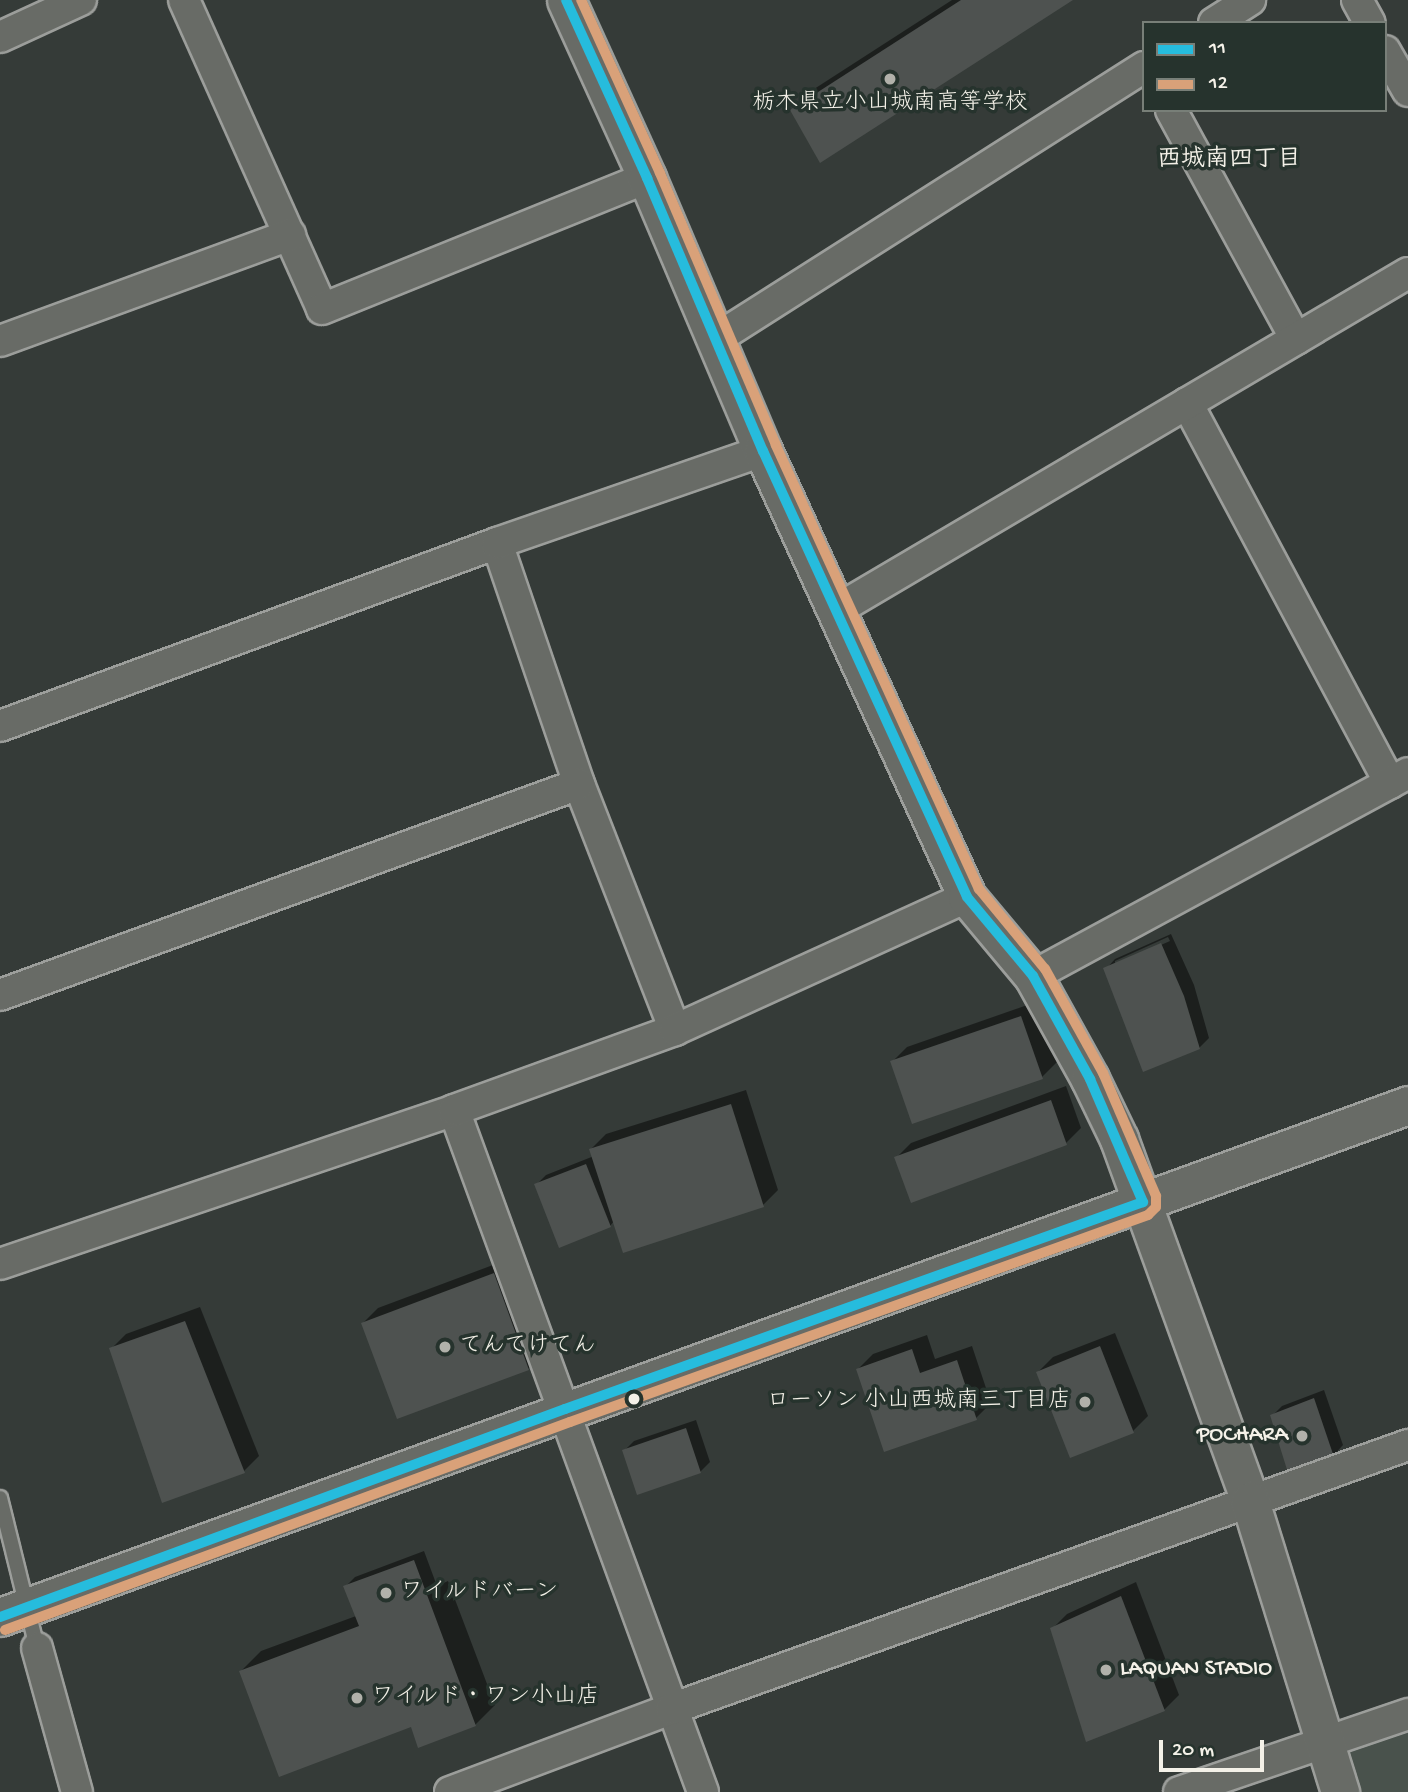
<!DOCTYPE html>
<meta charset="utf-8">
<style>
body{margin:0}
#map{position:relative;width:1408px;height:1792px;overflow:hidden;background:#353b38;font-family:"Gochi Hand","Klee One",sans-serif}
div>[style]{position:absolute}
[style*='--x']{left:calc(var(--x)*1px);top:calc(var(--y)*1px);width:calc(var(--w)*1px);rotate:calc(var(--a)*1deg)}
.green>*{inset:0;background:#49524c}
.shadow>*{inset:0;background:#0007}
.building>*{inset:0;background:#4e5250}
.roads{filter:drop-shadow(2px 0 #9c9e9b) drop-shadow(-2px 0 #9c9e9b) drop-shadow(0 2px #9c9e9b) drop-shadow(0 -2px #9c9e9b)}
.service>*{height:14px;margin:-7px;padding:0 7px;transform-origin:7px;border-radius:7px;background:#686b66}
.minor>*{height:30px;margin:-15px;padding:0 15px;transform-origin:15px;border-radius:15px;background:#686b66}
.tertiary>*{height:37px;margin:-18.5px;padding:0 18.5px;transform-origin:18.5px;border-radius:18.5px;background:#686b66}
.bus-1>*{height:10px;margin:-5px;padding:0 5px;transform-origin:5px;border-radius:5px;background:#26bcdd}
.bus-2>*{height:10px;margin:-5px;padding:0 5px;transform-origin:5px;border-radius:5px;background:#d9a179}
.dots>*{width:19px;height:19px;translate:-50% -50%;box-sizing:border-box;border:4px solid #26332d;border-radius:50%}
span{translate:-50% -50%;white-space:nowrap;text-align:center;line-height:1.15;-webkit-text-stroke:7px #26332d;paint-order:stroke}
.poi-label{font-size:23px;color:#f4f1e8}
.left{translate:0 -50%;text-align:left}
.right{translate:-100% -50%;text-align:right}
.neighbourhood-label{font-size:24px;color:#f4f1e8;font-weight:700}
.legend{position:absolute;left:1142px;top:21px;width:245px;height:91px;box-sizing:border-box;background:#26332d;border:2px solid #787f78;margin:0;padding:9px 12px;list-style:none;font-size:21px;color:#f4f1e8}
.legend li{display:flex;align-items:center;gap:14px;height:35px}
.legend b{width:35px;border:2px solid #787f78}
.scale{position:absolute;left:1159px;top:1740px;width:105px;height:32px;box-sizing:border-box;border:4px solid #f4f1e8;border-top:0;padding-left:9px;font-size:21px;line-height:24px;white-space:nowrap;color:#f4f1e8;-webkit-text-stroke:5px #26332d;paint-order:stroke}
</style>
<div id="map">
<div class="green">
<i style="clip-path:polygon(1408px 1728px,1408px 1792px,1354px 1792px,1341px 1750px)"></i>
</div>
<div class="shadow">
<i style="clip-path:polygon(952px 0,1069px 0,792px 111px,811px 91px)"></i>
<i style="clip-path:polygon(evenodd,1171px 934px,1194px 985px,1209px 1038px,1199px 1048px,1106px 969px,1115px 959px,1171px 934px,1168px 937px,1170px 941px,1115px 965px,1115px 961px,1168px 937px)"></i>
<i style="clip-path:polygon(1036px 1002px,1057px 1062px,1042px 1077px,892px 1062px,907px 1047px)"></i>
<i style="clip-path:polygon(1066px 1086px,1081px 1128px,1066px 1143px,896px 1158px,911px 1143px)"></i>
<i style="clip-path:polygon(746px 1090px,778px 1190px,763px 1205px,614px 1221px,610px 1226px,536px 1185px,546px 1175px,594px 1156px,591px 1149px,606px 1134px)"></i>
<i style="clip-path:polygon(509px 1259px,543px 1354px,528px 1369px,363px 1323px,378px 1308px)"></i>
<i style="clip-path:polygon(200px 1307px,259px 1456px,244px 1471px,111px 1349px,126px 1334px)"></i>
<i style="clip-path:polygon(1115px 1333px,1148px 1416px,1133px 1431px,1038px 1372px,1053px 1357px)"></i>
<i style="clip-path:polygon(927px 1335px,935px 1359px,972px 1346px,991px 1403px,976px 1418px,858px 1369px,873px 1354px)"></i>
<i style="clip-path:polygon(1324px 1390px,1343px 1445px,1334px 1455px,1290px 1473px,1272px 1416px,1282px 1406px)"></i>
<i style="clip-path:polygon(696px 1420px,710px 1462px,700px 1472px,624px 1451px,634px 1441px)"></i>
<i style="clip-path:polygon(424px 1551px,437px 1586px,448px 1581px,495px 1705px,475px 1725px,412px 1725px,241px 1671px,261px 1651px,356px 1616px,345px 1587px,355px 1577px)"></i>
<i style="clip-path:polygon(1136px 1582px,1179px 1695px,1164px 1710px,1052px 1629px,1067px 1614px)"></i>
</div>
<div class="building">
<i style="clip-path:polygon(961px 0,1073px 0,820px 163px,790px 110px)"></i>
<i style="clip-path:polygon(1161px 943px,1184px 996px,1200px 1049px,1143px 1072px,1103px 968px)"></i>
<i style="clip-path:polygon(1021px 1016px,1043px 1079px,912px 1124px,890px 1061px)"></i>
<i style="clip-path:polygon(1051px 1100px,1067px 1145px,911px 1203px,894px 1157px)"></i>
<i style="clip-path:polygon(731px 1104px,764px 1207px,623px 1253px,589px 1149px)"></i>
<i style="clip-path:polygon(586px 1164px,611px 1227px,559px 1248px,534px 1184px)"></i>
<i style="clip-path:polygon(494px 1273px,529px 1370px,397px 1419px,361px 1323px)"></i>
<i style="clip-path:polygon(185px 1321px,245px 1473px,162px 1503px,109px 1348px)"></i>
<i style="clip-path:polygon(1100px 1346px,1134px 1433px,1070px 1458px,1036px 1372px)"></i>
<i style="clip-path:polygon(912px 1349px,920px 1373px,957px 1360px,977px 1420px,884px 1452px,856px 1369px)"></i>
<i style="clip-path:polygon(1314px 1398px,1334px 1457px,1289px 1476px,1270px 1415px)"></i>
<i style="clip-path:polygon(686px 1428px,701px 1473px,637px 1495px,622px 1450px)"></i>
<i style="clip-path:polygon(414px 1560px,476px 1726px,418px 1748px,411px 1727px,279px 1777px,239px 1671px,359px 1626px,343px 1586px)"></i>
<i style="clip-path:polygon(1121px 1596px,1165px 1711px,1086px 1742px,1050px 1628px)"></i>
</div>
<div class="roads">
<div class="service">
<i style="--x:0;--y:1498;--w:154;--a:76.1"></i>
</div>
<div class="minor">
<i style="--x:184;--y:0;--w:338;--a:65.9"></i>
<i style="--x:322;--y:309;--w:350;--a:-22"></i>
<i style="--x:1357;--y:0;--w:26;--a:61"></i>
<i style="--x:1214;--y:23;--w:43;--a:-32.6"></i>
<i style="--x:0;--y:37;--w:89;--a:-24.6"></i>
<i style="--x:1385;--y:51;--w:46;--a:60.1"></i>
<i style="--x:1171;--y:110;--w:261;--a:61.4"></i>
<i style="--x:716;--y:339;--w:507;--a:-32.44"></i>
<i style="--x:0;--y:341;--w:309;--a:-20.1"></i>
<i style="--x:1187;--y:403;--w:431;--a:61.9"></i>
<i style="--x:497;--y:543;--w:255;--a:71.2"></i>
<i style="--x:579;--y:784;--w:264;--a:68.7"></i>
<i style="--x:835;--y:611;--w:665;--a:-30.54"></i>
<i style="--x:0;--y:726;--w:530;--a:-20.21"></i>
<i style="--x:497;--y:543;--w:281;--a:-19.1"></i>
<i style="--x:1033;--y:976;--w:426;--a:-28.4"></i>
<i style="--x:0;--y:995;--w:616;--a:-20.02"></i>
<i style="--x:454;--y:1110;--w:726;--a:69.94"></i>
<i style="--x:0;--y:1264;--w:479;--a:-18.7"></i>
<i style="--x:454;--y:1110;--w:235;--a:-19.9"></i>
<i style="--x:675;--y:1030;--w:321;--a:-24.5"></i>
<i style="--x:37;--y:1648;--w:149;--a:74.5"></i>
<i style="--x:450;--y:1792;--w:236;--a:-20.6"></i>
<i style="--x:671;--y:1709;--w:783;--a:-19.71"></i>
<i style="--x:1179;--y:1792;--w:242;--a:-18.8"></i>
</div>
<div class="tertiary">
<i style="--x:566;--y:0;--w:196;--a:65.5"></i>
<i style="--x:647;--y:178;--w:297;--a:67"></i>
<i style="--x:763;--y:451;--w:490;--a:65.4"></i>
<i style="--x:967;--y:897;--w:103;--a:50.1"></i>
<i style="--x:1033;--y:976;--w:118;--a:61"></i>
<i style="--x:1090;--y:1079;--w:67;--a:64.2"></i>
<i style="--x:1119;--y:1139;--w:385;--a:70.1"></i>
<i style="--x:1250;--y:1501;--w:305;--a:72.8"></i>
<i style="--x:0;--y:1617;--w:1498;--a:-19.98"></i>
</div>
</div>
<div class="bus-1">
<i style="--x:566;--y:0;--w:196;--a:65.5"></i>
<i style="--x:647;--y:178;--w:297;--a:67"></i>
<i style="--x:763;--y:451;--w:490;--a:65.4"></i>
<i style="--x:967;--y:897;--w:103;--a:50.1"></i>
<i style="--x:1033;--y:976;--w:118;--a:61"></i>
<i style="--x:1090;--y:1079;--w:134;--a:66.7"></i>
<i style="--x:0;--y:1617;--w:602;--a:-20.21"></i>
<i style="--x:565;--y:1409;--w:614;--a:-19.7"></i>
</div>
<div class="bus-2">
<i style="--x:5;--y:1630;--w:602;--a:-20.21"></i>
<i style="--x:570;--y:1422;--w:614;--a:-19.7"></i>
<i style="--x:1148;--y:1215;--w:11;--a:-45"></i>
<i style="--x:1156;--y:1207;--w:11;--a:-90"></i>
<i style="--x:1156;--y:1196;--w:134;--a:-113.3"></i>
<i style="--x:1103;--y:1073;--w:119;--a:-119.1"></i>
<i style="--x:1045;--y:969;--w:104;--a:-129.5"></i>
<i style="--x:979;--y:889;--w:488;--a:-114.6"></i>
<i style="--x:776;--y:445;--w:296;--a:-113.1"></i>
<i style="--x:660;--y:173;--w:190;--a:-114.5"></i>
</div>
<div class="dots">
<i style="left:890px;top:79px;background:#b1b1aa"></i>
<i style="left:445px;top:1347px;background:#b1b1aa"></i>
<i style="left:634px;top:1399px;background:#f4f1e8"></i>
<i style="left:1085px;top:1402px;background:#b1b1aa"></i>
<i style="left:1302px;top:1436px;background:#b1b1aa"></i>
<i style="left:386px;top:1593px;background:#b1b1aa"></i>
<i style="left:1106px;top:1670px;background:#b1b1aa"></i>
<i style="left:357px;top:1698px;background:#b1b1aa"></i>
</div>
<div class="poi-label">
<span style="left:890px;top:104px">栃木県立小山城南高等学校</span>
<span class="left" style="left:459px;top:1347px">てんてけてん</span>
<span class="right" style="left:1071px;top:1402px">ローソン 小山西城南三丁目店</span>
<span class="right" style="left:1288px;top:1436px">POCHARA</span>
<span class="left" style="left:400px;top:1593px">ワイルドバーン</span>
<span class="left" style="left:1120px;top:1670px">LAQUAN STADIO</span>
<span class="left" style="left:371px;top:1698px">ワイルド・ワン小山店</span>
</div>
<div class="neighbourhood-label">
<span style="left:1229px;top:161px">西城南四丁目</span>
</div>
<ul class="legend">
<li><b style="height:9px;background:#26bcdd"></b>11</li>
<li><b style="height:9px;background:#d9a179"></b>12</li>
</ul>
<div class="scale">20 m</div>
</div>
